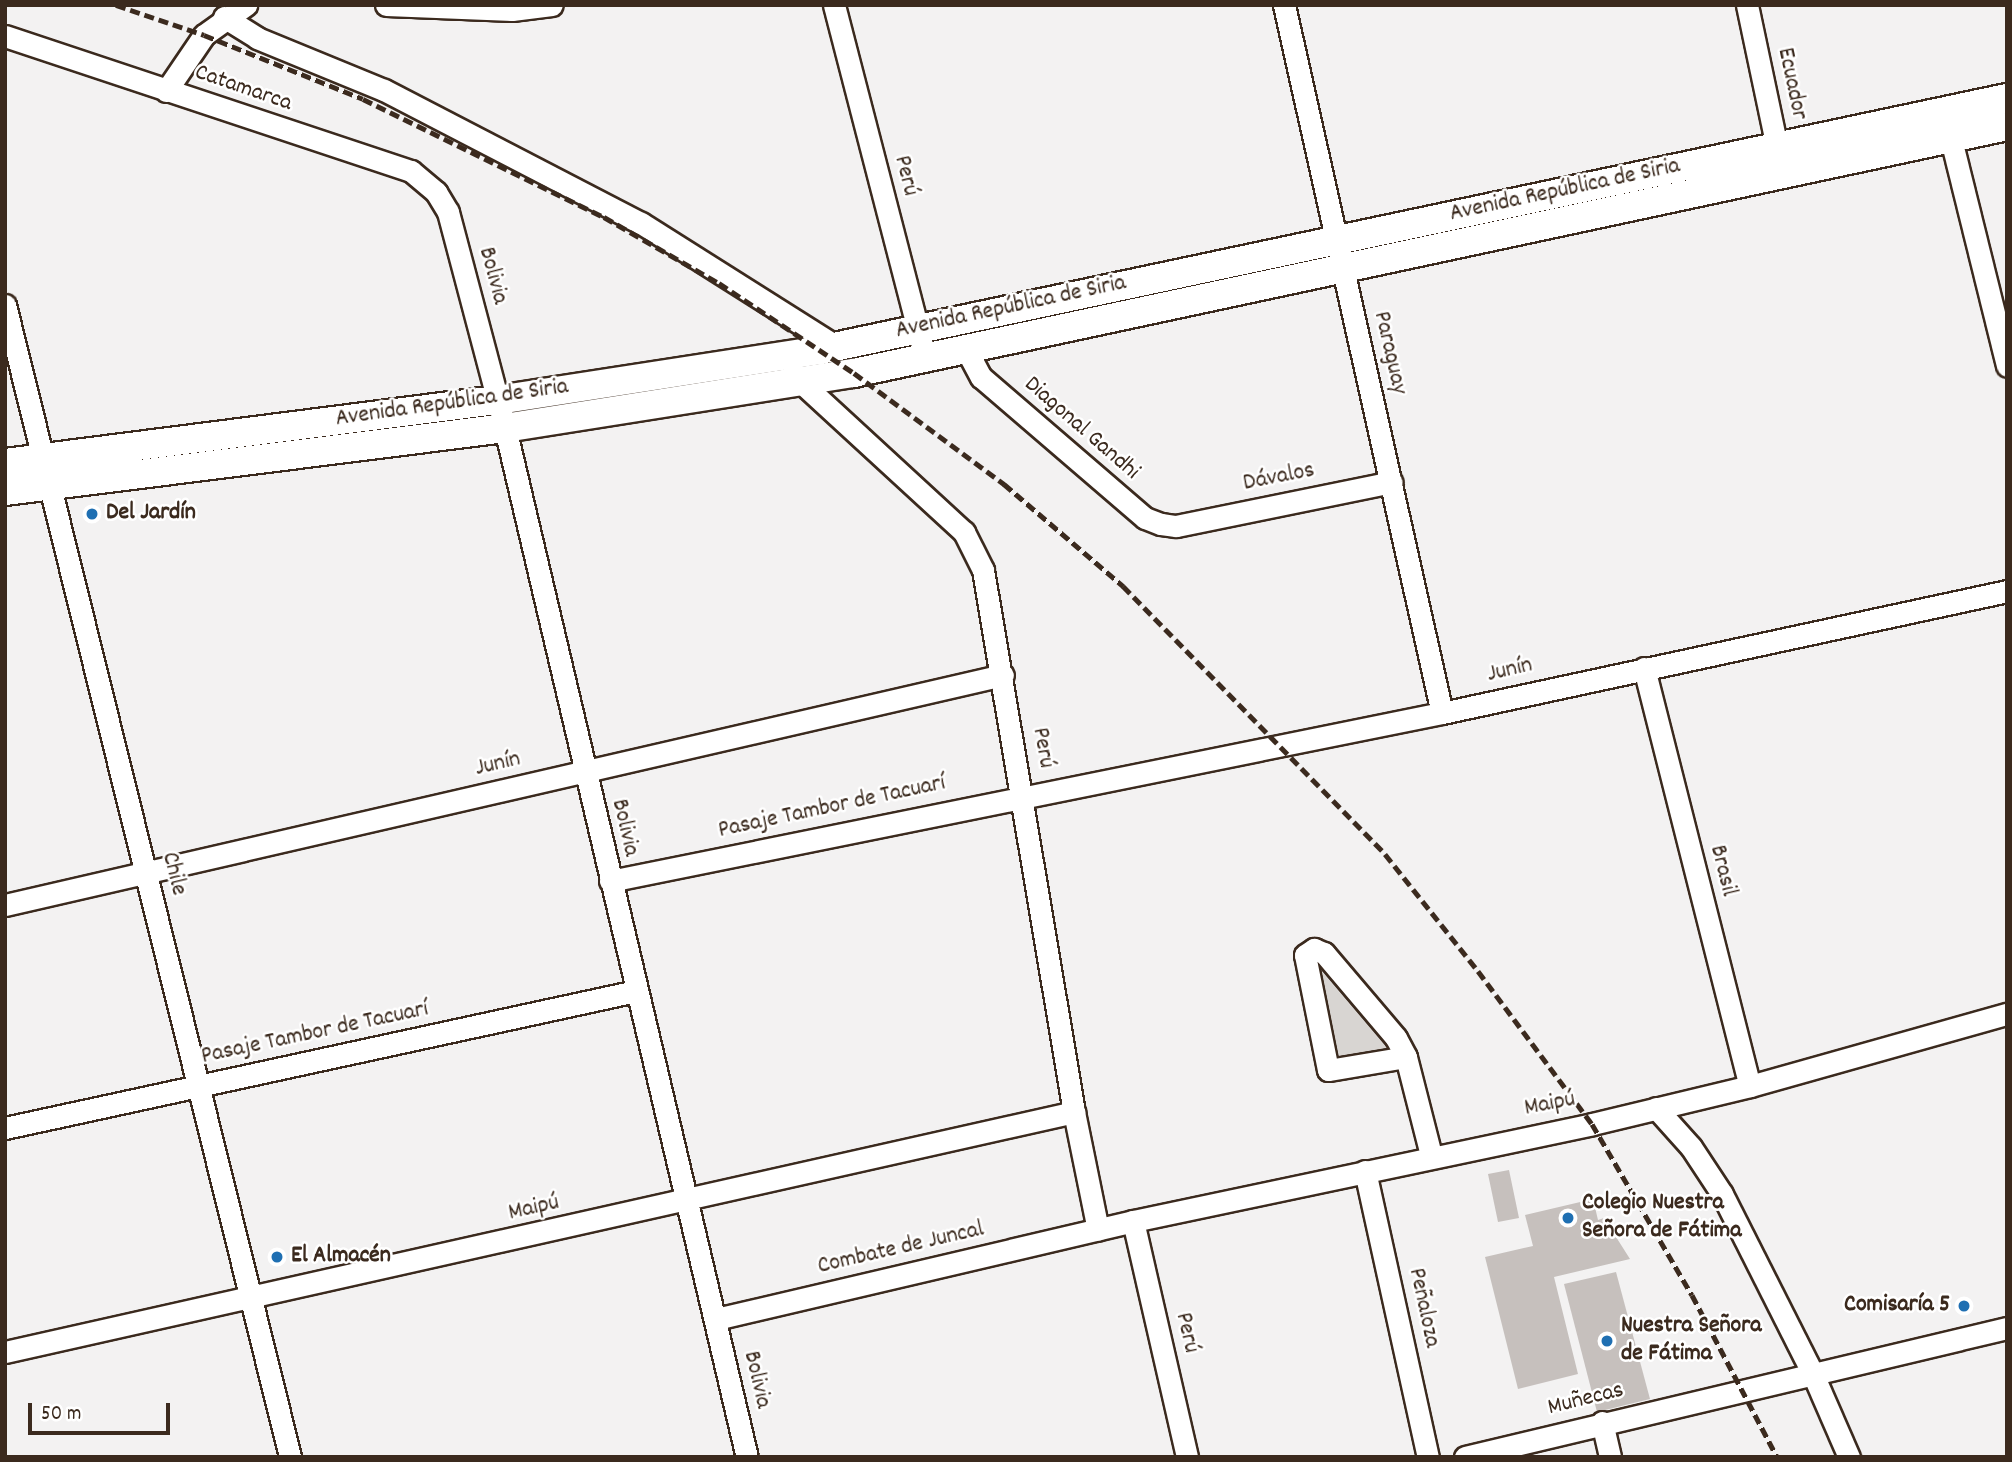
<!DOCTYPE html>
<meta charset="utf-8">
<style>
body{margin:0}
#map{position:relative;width:2012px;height:1462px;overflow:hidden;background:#f3f2f2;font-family:Dekko,sans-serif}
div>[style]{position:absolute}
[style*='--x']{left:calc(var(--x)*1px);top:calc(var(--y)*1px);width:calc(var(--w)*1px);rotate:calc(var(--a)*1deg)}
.green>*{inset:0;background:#d8d5d2}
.building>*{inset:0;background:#c6c0bd}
.roads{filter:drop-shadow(2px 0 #3b2a1e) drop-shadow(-2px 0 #3b2a1e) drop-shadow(0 2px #3b2a1e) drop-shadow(0 -2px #3b2a1e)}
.minor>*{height:21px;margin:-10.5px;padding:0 10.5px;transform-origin:10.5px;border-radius:10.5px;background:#fff}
.major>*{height:28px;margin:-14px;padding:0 14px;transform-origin:14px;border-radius:14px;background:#fff}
.rail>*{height:5px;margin-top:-2.5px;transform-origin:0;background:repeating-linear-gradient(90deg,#3b2a1e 0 10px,transparent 0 15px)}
.dots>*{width:19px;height:19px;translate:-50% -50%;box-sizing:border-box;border:4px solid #fff;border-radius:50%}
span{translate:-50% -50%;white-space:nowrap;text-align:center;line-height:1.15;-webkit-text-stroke:5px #fff;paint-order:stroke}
.street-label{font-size:24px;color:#3b2a1e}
.poi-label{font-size:24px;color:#3b2a1e;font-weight:700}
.left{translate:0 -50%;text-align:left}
.right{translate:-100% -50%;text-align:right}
.frame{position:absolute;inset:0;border:7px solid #3b2a1e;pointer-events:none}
.scale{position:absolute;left:28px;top:1403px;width:142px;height:32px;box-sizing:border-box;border:4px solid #3b2a1e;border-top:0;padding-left:9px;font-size:21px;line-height:24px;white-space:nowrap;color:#3b2a1e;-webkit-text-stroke:5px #fff;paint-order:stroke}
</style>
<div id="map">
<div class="green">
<i style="clip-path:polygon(1318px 967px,1391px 1053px,1334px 1062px)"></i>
</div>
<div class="building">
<i style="clip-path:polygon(1509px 1170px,1519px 1218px,1498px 1222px,1488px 1174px)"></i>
<i style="clip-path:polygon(1593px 1199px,1598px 1220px,1604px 1218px,1630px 1259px,1554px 1277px,1578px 1374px,1518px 1389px,1485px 1257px,1533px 1246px,1525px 1215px)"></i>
<i style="clip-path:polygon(1616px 1272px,1650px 1399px,1597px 1412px,1564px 1284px)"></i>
</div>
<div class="roads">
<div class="minor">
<i style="--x:386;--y:5;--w:126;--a:2.3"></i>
<i style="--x:512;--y:10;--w:40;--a:-7.1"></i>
<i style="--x:834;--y:5;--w:367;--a:75.5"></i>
<i style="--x:1284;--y:5;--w:725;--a:77.42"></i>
<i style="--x:1747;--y:5;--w:159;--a:78.1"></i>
<i style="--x:224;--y:17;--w:39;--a:32"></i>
<i style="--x:257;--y:38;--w:137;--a:22.3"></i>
<i style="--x:384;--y:90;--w:289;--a:27.4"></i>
<i style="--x:641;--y:223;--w:228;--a:32.3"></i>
<i style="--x:5;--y:36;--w:428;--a:18.4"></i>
<i style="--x:411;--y:171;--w:33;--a:40"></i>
<i style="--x:436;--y:192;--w:23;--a:59"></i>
<i style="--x:448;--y:212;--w:223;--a:75.2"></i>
<i style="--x:505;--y:428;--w:1057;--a:76.77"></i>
<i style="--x:166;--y:91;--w:68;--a:-55.8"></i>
<i style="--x:204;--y:35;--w:52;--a:-35.5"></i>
<i style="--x:1947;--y:123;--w:250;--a:76.1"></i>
<i style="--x:5;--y:305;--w:1187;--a:76.1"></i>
<i style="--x:967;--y:351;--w:30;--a:62"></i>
<i style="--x:981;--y:377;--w:216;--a:40.7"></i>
<i style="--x:1145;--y:518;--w:17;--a:21"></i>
<i style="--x:1161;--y:524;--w:15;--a:8"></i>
<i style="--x:1176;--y:526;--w:220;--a:-11.5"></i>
<i style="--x:792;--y:374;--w:234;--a:42.6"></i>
<i style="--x:964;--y:532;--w:42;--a:63.4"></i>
<i style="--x:983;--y:570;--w:550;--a:80.47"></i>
<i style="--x:1074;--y:1112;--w:120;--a:78.5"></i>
<i style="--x:1644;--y:668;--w:431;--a:75.8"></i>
<i style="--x:610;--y:881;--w:849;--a:-11.42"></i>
<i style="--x:1442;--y:713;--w:578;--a:-12.18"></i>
<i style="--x:5;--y:905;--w:1024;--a:-12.98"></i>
<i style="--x:1406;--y:1057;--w:79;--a:170.5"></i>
<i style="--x:1328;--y:1070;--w:117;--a:-101.3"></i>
<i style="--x:1305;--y:955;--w:11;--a:-34"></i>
<i style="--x:1314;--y:949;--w:11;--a:22"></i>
<i style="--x:1324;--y:953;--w:111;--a:49.7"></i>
<i style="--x:1396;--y:1038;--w:21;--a:62"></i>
<i style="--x:1406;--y:1057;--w:101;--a:75.7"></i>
<i style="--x:1656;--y:1108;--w:52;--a:48.1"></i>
<i style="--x:1691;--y:1147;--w:56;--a:56.6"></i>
<i style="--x:1722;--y:1194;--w:199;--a:63.2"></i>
<i style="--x:1812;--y:1372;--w:93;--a:66.5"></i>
<i style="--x:5;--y:1128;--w:646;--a:-12.25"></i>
<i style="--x:1365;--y:1171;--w:293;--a:77.6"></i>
<i style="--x:1133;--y:1221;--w:242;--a:77.1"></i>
<i style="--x:716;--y:1319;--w:428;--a:-13.2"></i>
<i style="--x:1133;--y:1221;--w:469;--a:-11.9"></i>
<i style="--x:1592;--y:1124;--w:163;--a:-13.5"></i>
<i style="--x:1750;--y:1086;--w:267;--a:-15.7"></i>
<i style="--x:5;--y:1352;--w:1096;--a:-12.65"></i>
<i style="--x:1602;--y:1422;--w:36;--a:77"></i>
<i style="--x:1465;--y:1457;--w:557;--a:-13.39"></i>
</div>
<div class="major">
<i style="--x:5;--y:463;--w:497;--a:-7.3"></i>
<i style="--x:498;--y:400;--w:326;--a:-8.8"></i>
<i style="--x:820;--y:350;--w:1213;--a:-11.99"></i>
<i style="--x:5;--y:491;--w:504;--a:-7.18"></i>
<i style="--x:505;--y:428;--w:353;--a:-9"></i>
<i style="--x:854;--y:373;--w:1179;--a:-12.09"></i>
</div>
</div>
<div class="rail">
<i style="--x:116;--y:5;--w:93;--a:18.8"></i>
<i style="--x:204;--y:35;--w:171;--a:21.9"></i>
<i style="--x:363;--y:99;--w:268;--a:26.1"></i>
<i style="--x:604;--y:217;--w:133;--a:29.9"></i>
<i style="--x:719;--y:283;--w:162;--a:33.7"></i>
<i style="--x:854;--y:373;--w:187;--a:36.5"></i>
<i style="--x:1004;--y:484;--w:157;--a:40.6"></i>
<i style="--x:1123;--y:586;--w:375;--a:45.6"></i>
<i style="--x:1385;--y:854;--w:149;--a:51.5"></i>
<i style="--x:1478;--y:971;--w:191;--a:53.3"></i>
<i style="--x:1592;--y:1124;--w:198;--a:59.7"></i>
<i style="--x:1692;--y:1295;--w:183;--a:62.3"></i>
</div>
<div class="dots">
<i style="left:92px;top:514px;background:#1f6fb2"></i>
<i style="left:1568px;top:1218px;background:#1f6fb2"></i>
<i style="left:277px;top:1257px;background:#1f6fb2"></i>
<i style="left:1964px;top:1306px;background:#1f6fb2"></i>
<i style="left:1607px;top:1341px;background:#1f6fb2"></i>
</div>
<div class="street-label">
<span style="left:1791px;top:84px;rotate:78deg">Ecuador</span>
<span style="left:243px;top:89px;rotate:19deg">Catamarca</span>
<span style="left:905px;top:176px;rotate:76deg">Perú</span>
<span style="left:1565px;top:191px;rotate:-12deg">Avenida República de Siria</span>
<span style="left:492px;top:276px;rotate:75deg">Bolivia</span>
<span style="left:1011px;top:308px;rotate:-12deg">Avenida República de Siria</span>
<span style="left:1389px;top:353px;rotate:77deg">Paraguay</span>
<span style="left:452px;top:404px;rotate:-8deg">Avenida República de Siria</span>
<span style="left:1081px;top:429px;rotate:41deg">Diagonal Gandhi</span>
<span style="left:1279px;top:478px;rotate:-11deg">Dávalos</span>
<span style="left:1510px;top:671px;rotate:-13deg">Junín</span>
<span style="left:1042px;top:748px;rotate:80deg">Perú</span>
<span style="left:498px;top:765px;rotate:-13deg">Junín</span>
<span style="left:832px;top:808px;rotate:-12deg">Pasaje Tambor de Tacuarí</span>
<span style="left:624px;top:828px;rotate:77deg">Bolivia</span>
<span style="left:1722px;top:871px;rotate:76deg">Brasil</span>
<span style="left:173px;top:874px;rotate:76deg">Chile</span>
<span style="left:315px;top:1034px;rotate:-12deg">Pasaje Tambor de Tacuarí</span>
<span style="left:1550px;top:1105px;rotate:-11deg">Maipú</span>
<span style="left:534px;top:1209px;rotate:-13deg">Maipú</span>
<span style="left:901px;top:1249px;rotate:-13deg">Combate de Juncal</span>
<span style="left:1423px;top:1308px;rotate:78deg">Peñaloza</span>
<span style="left:1186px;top:1333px;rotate:77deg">Perú</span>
<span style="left:756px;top:1380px;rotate:77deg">Bolivia</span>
<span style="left:1586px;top:1400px;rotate:-14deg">Muñecas</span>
</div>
<div class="poi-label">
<span class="left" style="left:106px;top:514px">Del Jardín</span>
<span class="left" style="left:1582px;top:1218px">Colegio Nuestra<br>Señora de Fátima</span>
<span class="left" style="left:291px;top:1257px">El Almacén</span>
<span class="right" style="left:1950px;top:1306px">Comisaría 5</span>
<span class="left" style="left:1621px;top:1341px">Nuestra Señora<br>de Fátima</span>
</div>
<div class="frame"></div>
<div class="scale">50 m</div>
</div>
